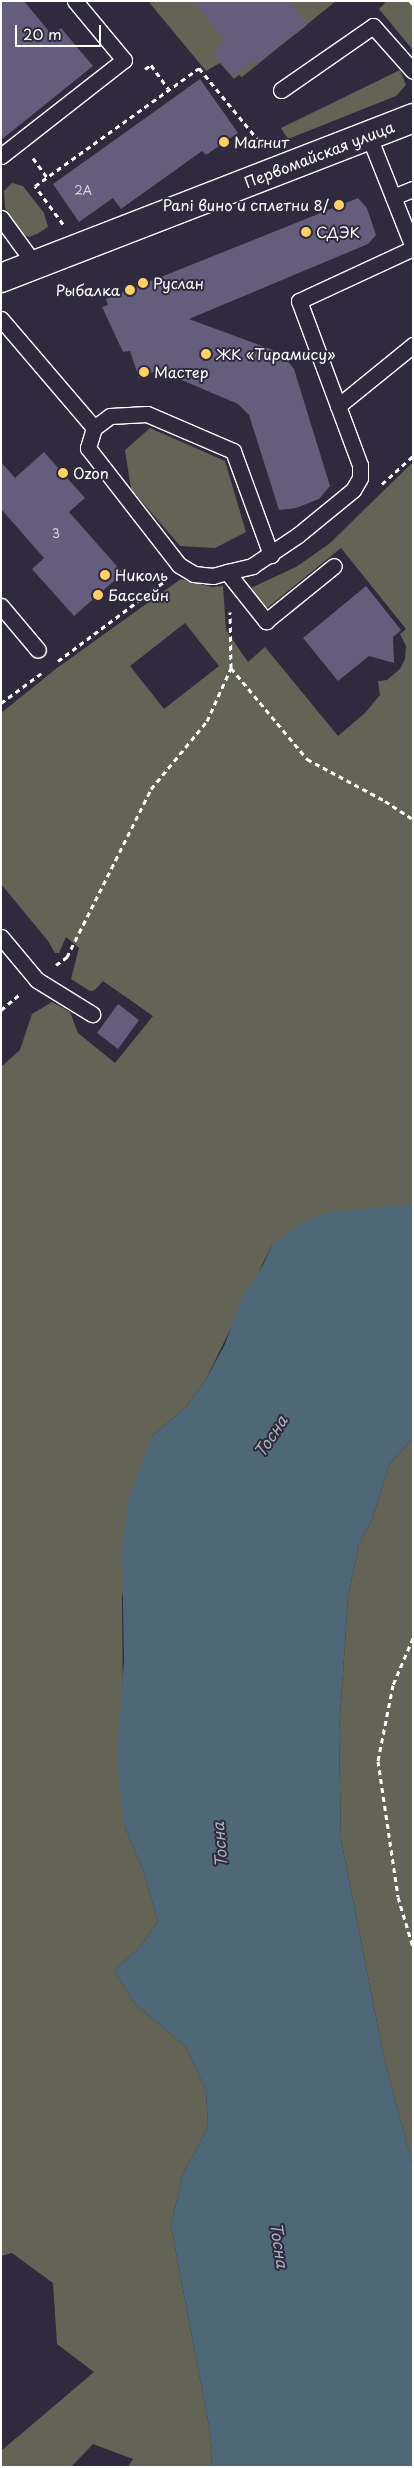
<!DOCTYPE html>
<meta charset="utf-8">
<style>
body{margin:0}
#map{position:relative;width:414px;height:2468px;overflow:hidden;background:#2f2a3d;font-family:"Playpen Sans",sans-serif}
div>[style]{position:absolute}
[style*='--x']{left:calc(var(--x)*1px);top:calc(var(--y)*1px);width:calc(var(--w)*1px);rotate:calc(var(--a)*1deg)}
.green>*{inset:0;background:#636456}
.water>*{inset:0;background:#4f6877}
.building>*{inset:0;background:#645d7b}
.path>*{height:3px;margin-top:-1.5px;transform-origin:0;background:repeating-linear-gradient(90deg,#fff 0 5px,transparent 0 9px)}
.roads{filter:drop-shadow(1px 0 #fff) drop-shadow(-1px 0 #fff) drop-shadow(0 1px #fff) drop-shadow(0 -1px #fff)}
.service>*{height:15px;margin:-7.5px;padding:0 7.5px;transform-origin:7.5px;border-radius:7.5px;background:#2f2a3d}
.minor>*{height:28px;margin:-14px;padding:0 14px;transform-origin:14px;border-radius:14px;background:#2f2a3d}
.dots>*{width:14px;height:14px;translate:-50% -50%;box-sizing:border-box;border:2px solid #2f2a3d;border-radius:50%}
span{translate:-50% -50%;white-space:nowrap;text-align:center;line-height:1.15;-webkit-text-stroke:4px #2f2a3d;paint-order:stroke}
.number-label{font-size:12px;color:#d8d6de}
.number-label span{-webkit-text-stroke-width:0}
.poi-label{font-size:15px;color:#fff}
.left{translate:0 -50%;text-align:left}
.right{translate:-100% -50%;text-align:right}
.street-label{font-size:15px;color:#fff}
.water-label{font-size:16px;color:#a7b4bb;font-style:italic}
.frame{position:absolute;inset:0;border:2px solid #fff;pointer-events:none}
.scale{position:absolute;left:15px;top:25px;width:86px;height:22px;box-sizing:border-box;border:2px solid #fff;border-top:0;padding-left:6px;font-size:15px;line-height:18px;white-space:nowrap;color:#fff;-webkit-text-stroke:4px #2f2a3d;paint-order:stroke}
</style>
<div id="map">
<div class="green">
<i style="clip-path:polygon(148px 1px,336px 1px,242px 77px,239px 75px,234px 79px,220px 63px,206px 71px)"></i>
<i style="clip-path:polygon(384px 1px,413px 1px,413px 50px,379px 9px,385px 3px)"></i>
<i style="clip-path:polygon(400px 70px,406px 85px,396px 96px,288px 139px,281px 128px)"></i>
<i style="clip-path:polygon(12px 183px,23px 186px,44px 213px,48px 227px,37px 234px,29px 237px,23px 234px,5px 208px,4px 191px)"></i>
<i style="clip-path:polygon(150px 428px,225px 461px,246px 532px,215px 548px,180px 546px,131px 489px,125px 450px)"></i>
<i style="clip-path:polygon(evenodd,413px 462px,413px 1204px,387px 1208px,272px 1245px,205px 1381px,185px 1408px,152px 1436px,122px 1597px,124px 1825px,142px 1867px,158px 1921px,141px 1946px,114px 1971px,135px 2004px,186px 2047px,206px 2090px,208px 2126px,182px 2177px,171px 2226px,209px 2426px,212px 2451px,211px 2467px,128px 2467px,133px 2459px,93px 2444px,71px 2467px,1px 2467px,1px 2451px,94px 2372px,57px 2344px,53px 2283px,12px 2253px,1px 2256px,1px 1067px,20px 1050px,32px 1014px,52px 1002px,70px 1012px,78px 1033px,115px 1063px,153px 1016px,103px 981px,95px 990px,90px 991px,71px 979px,79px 948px,66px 937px,59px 953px,55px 953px,48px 941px,1px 884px,1px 713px,57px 668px,181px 579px,212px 587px,223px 586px,226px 630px,248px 662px,265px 647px,338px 736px,365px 713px,380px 695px,378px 681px,387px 680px,400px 669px,405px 659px,406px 646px,400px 634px,406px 629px,341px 548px,267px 608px,251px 588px,296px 567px,329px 544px,413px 462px,185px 623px,219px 666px,164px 709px,130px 666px,185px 623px)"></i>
<i style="clip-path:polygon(413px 1438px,413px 2167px,384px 2058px,341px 1839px,339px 1733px,348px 1598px,359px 1544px,372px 1519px,390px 1463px)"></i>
</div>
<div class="water">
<i style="clip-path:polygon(413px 1204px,413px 1438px,390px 1463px,372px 1519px,359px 1544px,348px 1598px,339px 1733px,341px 1839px,384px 2058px,413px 2167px,413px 2467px,211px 2467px,212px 2451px,209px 2426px,171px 2226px,182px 2177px,208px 2126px,206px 2090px,186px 2047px,135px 2004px,114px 1971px,141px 1946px,158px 1921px,142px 1867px,124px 1825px,117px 1758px,124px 1660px,122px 1548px,129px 1497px,152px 1436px,185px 1408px,205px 1381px,225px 1344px,241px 1300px,264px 1263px,272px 1245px,299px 1224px,324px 1213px)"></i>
</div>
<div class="building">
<i style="clip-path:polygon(1px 1px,24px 1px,52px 35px,61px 28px,93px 66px,1px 140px)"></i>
<i style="clip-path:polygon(193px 1px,289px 1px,307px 25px,258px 63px,255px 60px,233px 77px,213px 52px,226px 41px)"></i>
<i style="clip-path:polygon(200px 79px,238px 133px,206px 155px,202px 151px,121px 209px,113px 198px,79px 222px,53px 184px)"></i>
<i style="clip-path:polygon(358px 198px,367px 208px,376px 235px,368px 244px,189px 319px,276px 351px,283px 355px,294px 369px,330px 486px,319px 499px,296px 508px,279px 510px,249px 415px,238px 404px,158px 370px,139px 378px,130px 351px,123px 352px,102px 307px,108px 305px,106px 299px)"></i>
<i style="clip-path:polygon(44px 452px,85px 498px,69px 512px,123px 573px,74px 616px,32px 569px,44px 558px,1px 509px,1px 462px,15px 478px)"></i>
<i style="clip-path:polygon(366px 586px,401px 630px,393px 637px,394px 663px,369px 656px,338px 681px,303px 638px)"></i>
<i style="clip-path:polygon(118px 1004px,139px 1020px,118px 1049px,97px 1033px)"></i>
</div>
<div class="path">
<i style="--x:410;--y:1;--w:4;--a:45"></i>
<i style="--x:145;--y:69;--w:7;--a:-34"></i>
<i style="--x:151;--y:65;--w:29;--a:54"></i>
<i style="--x:33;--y:158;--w:24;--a:54"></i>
<i style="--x:63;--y:224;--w:47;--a:-126.4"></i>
<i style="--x:35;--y:186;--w:202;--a:-35.7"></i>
<i style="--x:199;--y:68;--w:101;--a:50.6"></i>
<i style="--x:382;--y:484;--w:42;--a:-42.1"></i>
<i style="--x:58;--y:661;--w:134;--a:-36.8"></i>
<i style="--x:231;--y:668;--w:119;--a:50.1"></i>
<i style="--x:307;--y:759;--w:89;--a:28.3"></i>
<i style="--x:385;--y:801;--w:33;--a:33"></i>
<i style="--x:1;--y:703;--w:52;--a:-36.4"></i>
<i style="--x:56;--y:965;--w:14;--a:-36"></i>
<i style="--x:67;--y:957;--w:188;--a:-63.4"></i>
<i style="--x:151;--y:789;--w:88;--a:-50.5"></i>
<i style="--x:207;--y:721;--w:58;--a:-65.6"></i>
<i style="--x:231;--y:668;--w:56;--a:-91"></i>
<i style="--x:1;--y:1010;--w:25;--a:-40"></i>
<i style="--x:413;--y:1638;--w:51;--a:113.1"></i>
<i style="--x:393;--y:1685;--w:77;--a:101.2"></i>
<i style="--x:378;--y:1761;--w:137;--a:81.6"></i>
<i style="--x:398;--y:1897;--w:52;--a:73.3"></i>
</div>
<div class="roads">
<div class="service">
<i style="--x:281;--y:90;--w:112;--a:-34.8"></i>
<i style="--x:373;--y:26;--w:60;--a:48.4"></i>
<i style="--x:368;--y:134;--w:122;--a:68.3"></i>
<i style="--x:1;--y:156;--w:156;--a:-38"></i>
<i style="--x:124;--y:60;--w:77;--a:-129.7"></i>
<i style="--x:393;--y:197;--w:22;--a:-22"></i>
<i style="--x:1;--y:218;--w:59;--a:53.9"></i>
<i style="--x:1;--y:319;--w:143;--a:49.5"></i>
<i style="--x:94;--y:428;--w:21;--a:107"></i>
<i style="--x:88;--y:448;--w:148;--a:52.1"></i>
<i style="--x:179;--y:565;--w:17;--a:31"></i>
<i style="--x:194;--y:574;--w:19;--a:6"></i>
<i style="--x:213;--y:576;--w:15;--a:-16"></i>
<i style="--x:227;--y:572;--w:63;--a:51.5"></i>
<i style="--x:266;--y:621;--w:87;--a:-39"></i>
<i style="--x:338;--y:406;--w:97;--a:-39.1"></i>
<i style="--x:94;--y:428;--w:20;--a:-37"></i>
<i style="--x:110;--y:416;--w:37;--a:-3"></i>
<i style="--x:147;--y:414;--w:94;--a:23.3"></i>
<i style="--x:233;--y:451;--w:111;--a:69.9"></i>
<i style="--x:227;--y:572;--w:26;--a:-13"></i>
<i style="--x:252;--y:566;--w:55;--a:-34"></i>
<i style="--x:298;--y:535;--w:71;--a:-39.3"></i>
<i style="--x:353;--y:490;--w:14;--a:-60"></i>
<i style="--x:360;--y:478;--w:13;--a:-90"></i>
<i style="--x:360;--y:465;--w:175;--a:-110.4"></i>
<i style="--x:299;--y:301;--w:126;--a:-24.9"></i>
<i style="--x:1;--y:606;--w:57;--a:49.9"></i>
<i style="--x:1;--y:937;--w:56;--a:50.1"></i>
<i style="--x:37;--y:980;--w:65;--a:31.7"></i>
</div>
<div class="minor">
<i style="--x:1;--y:278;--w:442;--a:-21.2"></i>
</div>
</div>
<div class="dots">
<i style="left:224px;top:142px;background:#ffd166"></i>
<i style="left:339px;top:205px;background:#ffd166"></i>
<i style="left:306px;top:232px;background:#ffd166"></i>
<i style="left:143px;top:283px;background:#ffd166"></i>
<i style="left:130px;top:290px;background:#ffd166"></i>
<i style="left:206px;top:354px;background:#ffd166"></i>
<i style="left:144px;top:372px;background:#ffd166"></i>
<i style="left:63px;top:473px;background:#ffd166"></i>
<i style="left:105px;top:575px;background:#ffd166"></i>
<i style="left:98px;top:595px;background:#ffd166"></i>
</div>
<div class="number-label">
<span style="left:83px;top:191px">2А</span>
<span style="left:56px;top:534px">3</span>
</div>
<div class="poi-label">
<span class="left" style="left:234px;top:142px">Магнит</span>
<span class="right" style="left:329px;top:205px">Pani вино и сплетни 8/</span>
<span class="left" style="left:316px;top:232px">СДЭК</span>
<span class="left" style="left:153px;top:283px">Руслан</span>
<span class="right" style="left:120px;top:290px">Рыбалка</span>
<span class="left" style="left:216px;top:354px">ЖК «Тирамису»</span>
<span class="left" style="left:154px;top:372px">Мастер</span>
<span class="left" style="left:73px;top:473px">Ozon</span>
<span class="left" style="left:115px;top:575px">Николь</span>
<span class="left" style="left:108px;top:595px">Бассейн</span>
</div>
<div class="street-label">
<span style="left:319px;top:154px;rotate:-21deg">Первомайская улица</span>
</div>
<div class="water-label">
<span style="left:270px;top:1436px;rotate:-57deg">Тосна</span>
<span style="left:219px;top:1845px;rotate:-95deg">Тосна</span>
<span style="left:280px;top:2245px;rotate:81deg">Тосна</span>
</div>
<div class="frame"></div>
<div class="scale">20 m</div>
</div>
